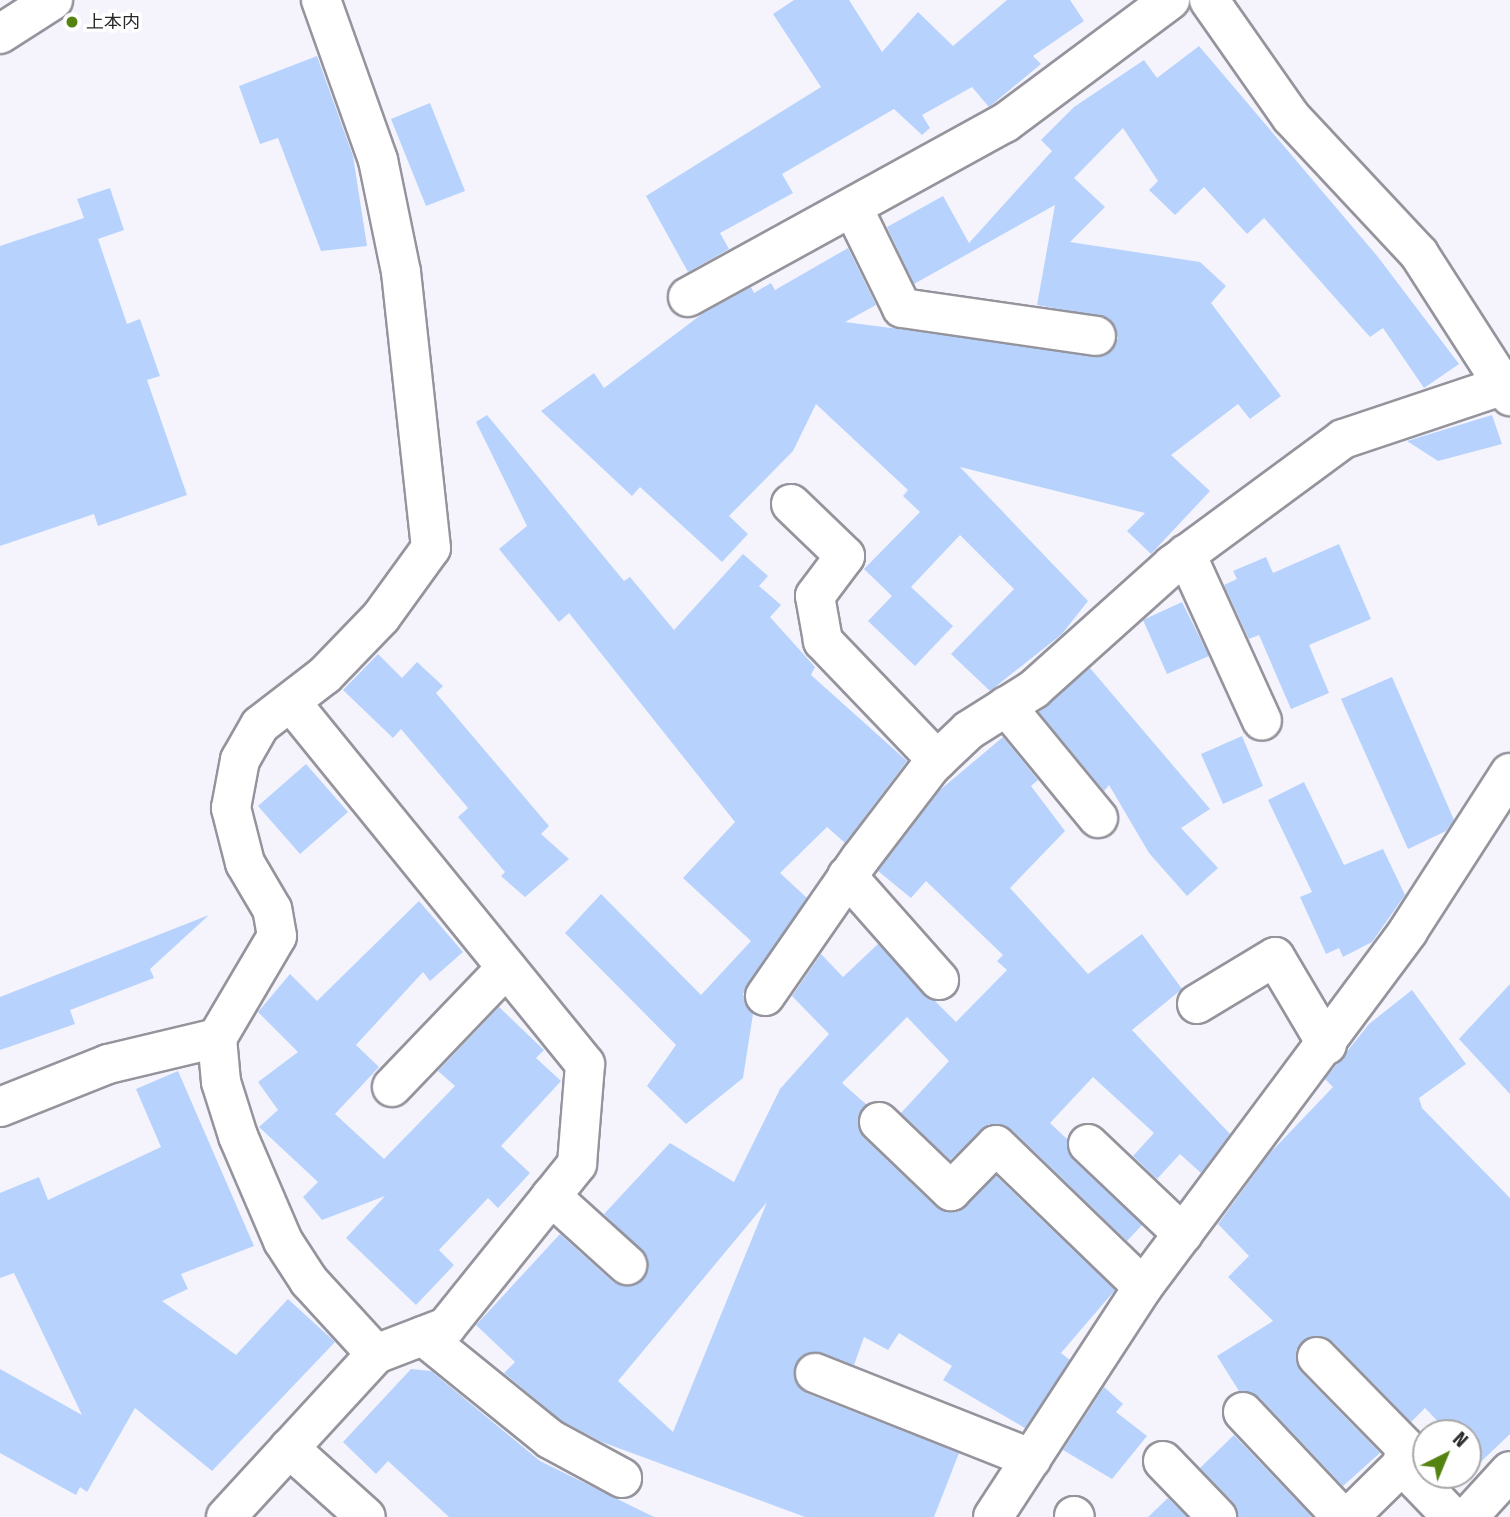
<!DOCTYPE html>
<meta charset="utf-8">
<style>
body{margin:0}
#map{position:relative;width:1510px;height:1517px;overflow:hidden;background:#f5f4fd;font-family:"Fira Sans Condensed","Noto Sans JP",sans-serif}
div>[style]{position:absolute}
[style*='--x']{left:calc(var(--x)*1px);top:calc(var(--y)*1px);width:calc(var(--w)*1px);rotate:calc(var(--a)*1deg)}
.building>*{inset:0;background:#b7d3fd}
.roads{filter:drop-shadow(2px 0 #95949d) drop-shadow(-2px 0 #95949d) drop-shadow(0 2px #95949d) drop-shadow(0 -2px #95949d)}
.minor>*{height:38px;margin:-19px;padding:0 19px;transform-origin:19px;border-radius:19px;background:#fff}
.trunk>*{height:38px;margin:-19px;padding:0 19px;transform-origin:19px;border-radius:19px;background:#fff}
.dots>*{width:19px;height:19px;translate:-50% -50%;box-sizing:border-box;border:4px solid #fff;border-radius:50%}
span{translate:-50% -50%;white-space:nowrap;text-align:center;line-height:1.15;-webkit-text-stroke:7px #fff;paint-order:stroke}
.poi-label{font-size:18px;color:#29292c}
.left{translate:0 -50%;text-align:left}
.north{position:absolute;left:1412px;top:1419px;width:70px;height:70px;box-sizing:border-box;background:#fff;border:2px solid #a9a9ab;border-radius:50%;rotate:43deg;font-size:19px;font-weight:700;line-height:28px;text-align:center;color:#29292c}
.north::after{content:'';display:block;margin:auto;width:24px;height:32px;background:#558312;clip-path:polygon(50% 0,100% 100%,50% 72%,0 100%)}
</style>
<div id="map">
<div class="building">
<i style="clip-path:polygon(794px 0,849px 0,882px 52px,918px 12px,953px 46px,1007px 0,1070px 0,1084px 21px,1033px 56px,1041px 64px,989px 107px,972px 87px,922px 115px,930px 128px,922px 135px,894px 109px,782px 174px,793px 193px,720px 233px,729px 249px,688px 272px,646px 196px,821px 87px,773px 14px)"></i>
<i style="clip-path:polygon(1199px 46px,1378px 257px,1459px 364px,1424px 388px,1383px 328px,1370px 337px,1264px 218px,1247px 234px,1204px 187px,1175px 215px,1149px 190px,1158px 181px,1123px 128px,1074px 178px,1105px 207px,1070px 242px,1200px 262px,1226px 286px,1211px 303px,1281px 396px,1250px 419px,1238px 404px,1171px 455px,1210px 491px,1151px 554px,1127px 531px,1145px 513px,960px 467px,1088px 601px,1062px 634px,990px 691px,951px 654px,1014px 589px,960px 535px,911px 587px,953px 626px,915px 666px,868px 621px,892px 596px,864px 569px,920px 512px,903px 496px,908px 490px,816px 404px,793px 451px,729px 516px,748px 534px,722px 562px,640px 487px,632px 496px,541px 411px,594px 373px,604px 388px,702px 314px,751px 287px,754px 293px,771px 283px,775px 290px,848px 248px,876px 305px,845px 322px,1105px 356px,1118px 338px,1109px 318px,1037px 305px,1055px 205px,914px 284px,887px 227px,943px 196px,969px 243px,1052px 151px,1041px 140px,1074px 107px,1144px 60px,1157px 78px)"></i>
<i style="clip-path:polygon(317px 56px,353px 156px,367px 246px,321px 251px,278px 138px,260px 144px,239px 86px)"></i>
<i style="clip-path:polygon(430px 103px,465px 191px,426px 206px,391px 119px)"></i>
<i style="clip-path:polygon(110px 188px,124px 230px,98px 239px,127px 324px,140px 319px,160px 376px,147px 380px,187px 495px,98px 526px,94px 514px,0 546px,0 246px,84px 218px,77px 199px)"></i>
<i style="clip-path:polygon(487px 415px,624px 581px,630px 577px,674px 630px,743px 554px,768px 576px,759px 586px,781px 605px,770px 617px,815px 667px,811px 675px,907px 761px,845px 843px,827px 827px,780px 873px,807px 898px,743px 994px,753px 1014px,743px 1078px,686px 1124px,647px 1086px,676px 1045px,565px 933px,601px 894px,701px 995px,751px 941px,683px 878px,735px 822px,569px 613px,559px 622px,499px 549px,527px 526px,476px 422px)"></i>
<i style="clip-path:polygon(1492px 415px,1502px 444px,1438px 461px,1407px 441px)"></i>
<i style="clip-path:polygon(1339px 544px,1371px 619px,1309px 645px,1329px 693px,1291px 709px,1259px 635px,1249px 639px,1224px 585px,1237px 579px,1233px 571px,1266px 557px,1273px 573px)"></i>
<i style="clip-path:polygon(1182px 602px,1209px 656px,1167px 674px,1143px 620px)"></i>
<i style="clip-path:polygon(378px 654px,402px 678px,417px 662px,443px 686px,436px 693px,549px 826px,541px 834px,569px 859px,525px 897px,501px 876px,505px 872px,458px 817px,468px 808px,401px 729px,393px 738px,343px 690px)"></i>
<i style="clip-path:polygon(1090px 668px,1210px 809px,1181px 828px,1218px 868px,1187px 896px,1149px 853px,1109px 785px,1104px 791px,1039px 712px)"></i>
<i style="clip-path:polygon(1392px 677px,1454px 820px,1446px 831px,1408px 849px,1341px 699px)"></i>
<i style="clip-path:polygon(1242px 736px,1263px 786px,1223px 804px,1201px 754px)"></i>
<i style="clip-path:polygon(evenodd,1003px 737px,1038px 780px,1031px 786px,1065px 831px,1010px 888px,1088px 974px,1142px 934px,1182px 989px,1132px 1030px,1230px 1134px,1201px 1173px,1180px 1154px,1157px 1179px,1133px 1156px,1154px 1133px,1093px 1077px,1050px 1123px,1067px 1139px,1073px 1160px,1142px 1225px,1127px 1241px,1011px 1129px,989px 1124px,950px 1160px,901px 1113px,949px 1061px,907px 1017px,842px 1083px,867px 1105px,858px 1117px,863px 1137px,936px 1207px,958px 1212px,996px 1176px,1115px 1290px,1061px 1353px,1070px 1360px,1025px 1428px,943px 1380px,952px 1366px,899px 1333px,888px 1350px,864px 1337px,854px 1365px,822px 1353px,801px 1356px,794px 1377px,806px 1393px,959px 1453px,934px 1517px,805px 1517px,602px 1442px,562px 1421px,504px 1373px,515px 1362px,476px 1325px,560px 1234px,613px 1282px,623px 1286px,643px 1280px,648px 1258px,604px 1214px,670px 1143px,734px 1182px,780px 1089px,829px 1034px,792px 996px,821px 954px,843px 977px,878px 944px,956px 1022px,1007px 970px,997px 961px,1003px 955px,926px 881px,911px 898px,878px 871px,940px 790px,1003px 737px,767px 1202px,673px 1432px,618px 1381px,767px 1202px)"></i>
<i style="clip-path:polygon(306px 764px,348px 812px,300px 854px,258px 806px)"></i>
<i style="clip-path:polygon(1304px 782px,1344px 865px,1383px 849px,1405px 895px,1372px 942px,1343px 957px,1339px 948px,1326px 954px,1300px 897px,1312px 892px,1268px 800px)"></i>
<i style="clip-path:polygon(419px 901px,463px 952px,430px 981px,423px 972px,356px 1045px,379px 1067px,335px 1114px,384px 1159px,455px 1086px,438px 1071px,499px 1007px,544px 1050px,536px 1058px,561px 1081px,501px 1146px,530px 1173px,498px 1208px,488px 1198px,439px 1250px,454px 1265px,416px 1305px,346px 1238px,385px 1196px,322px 1220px,303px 1197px,318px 1182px,259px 1127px,278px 1110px,258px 1082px,298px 1052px,258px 1012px,290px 974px,317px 1001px)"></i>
<i style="clip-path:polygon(209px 915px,150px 969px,154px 978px,70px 1010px,75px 1024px,0 1050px,0 997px)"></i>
<i style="clip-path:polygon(1510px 984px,1510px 1094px,1459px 1039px)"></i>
<i style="clip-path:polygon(1412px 990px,1466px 1064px,1419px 1098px,1422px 1108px,1510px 1198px,1510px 1434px,1468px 1474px,1468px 1433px,1449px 1433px,1425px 1408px,1411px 1422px,1333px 1342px,1311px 1336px,1296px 1350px,1301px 1372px,1380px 1453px,1343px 1486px,1259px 1397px,1239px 1391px,1217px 1356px,1273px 1321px,1228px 1277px,1249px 1256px,1218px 1224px,1270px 1153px,1333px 1087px,1325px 1079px,1369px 1024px)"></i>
<i style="clip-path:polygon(178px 1071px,254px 1246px,181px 1274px,188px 1289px,162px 1301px,236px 1355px,288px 1299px,335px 1342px,212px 1471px,135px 1408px,87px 1492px,80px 1487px,76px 1495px,0 1453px,0 1369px,82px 1415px,14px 1273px,0 1278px,0 1193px,39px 1177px,48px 1200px,161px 1147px,136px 1089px)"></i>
<i style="clip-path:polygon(411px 1369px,431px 1371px,540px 1461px,654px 1517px,449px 1517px,388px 1461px,376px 1474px,343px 1442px)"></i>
<i style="clip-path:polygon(1104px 1387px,1123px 1404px,1116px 1412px,1147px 1436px,1112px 1479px,1063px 1450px)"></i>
<i style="clip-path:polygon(1234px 1435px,1311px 1516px,1310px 1517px,1238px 1517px,1233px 1502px,1200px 1468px)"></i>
<i style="clip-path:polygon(1168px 1498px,1187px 1517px,1148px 1517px)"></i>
</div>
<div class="roads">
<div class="minor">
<i style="--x:1209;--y:0;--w:143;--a:55"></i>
<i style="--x:1291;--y:117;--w:187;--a:46.9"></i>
<i style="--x:1419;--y:254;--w:169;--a:57.3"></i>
<i style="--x:853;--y:208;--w:111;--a:63.9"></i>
<i style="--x:902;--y:308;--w:196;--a:8.2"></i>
<i style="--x:688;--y:297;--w:362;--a:-28.8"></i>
<i style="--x:1005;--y:123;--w:206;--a:-36.7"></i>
<i style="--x:791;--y:504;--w:75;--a:43.9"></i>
<i style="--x:845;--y:556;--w:50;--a:126.9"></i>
<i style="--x:815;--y:596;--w:46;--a:79.9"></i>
<i style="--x:823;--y:641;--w:165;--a:46.2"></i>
<i style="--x:1186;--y:554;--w:183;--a:65.5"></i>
<i style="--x:1006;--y:706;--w:145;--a:50.6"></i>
<i style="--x:847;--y:876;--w:139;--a:48.5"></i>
<i style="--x:765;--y:996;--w:167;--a:-55.3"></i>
<i style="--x:860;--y:859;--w:117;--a:-52.6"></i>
<i style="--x:931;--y:766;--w:52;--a:-43.5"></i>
<i style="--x:969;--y:730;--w:77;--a:-32.2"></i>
<i style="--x:1034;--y:689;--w:186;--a:-41.9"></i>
<i style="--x:1172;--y:565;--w:212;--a:-36.4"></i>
<i style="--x:1343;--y:439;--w:170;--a:-18.5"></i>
<i style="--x:1197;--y:1004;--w:91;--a:-31.1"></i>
<i style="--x:1275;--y:957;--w:102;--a:59.4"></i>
<i style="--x:217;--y:1038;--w:118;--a:-59.5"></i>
<i style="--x:277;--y:936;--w:27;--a:-100"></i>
<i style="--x:272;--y:909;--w:53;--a:-120.4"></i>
<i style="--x:245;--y:863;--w:57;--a:-104.3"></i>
<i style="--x:231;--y:808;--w:49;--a:-79.4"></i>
<i style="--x:240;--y:760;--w:40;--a:-60.3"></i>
<i style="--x:260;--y:725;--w:82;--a:-37.6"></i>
<i style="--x:325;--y:675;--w:81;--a:-46"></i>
<i style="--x:381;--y:617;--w:85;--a:-54.1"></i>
<i style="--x:431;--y:548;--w:278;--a:-96.2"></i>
<i style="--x:401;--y:272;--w:114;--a:-101.6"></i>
<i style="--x:378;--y:160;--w:170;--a:-109.6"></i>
<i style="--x:392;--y:1087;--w:165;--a:-46.2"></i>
<i style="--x:0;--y:1107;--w:116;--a:-21.7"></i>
<i style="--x:108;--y:1064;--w:112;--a:-13.4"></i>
<i style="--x:217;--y:1038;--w:44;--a:84.8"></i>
<i style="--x:221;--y:1082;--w:57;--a:72.5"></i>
<i style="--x:238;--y:1136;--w:114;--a:66.8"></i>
<i style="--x:283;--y:1241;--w:48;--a:57"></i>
<i style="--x:309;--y:1281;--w:99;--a:47.5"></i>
<i style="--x:879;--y:1122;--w:100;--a:43.8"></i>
<i style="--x:951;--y:1191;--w:64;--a:-45.6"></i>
<i style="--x:996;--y:1145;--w:204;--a:44"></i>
<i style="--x:1088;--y:1144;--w:131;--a:43.5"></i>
<i style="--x:551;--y:1196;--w:103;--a:42.2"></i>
<i style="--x:423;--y:1336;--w:164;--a:39"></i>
<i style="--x:550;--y:1439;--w:82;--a:28.4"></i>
<i style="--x:1317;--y:1357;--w:126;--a:45.6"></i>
<i style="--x:1405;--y:1447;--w:18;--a:99"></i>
<i style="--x:815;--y:1373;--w:233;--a:21.6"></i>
<i style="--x:1243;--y:1412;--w:144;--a:46.7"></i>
<i style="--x:289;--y:1448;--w:103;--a:41.9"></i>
<i style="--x:1163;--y:1461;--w:78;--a:46"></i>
<i style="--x:1074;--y:1516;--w:1;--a:45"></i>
<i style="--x:226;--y:1517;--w:222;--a:-47.4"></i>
<i style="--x:376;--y:1354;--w:75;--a:-21.1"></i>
<i style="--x:446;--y:1327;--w:209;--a:-51.2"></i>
<i style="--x:577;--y:1164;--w:100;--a:-85.4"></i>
<i style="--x:585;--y:1064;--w:464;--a:-129.1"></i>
<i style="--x:993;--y:1517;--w:275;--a:-56.9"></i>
<i style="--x:1143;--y:1287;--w:444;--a:-53.3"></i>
<i style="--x:1408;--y:931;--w:188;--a:-57.2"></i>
<i style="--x:1349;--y:1517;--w:74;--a:-44.5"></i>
<i style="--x:1402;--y:1465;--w:72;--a:46.1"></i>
<i style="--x:1468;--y:1517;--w:62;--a:-47.6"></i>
</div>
<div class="trunk">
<i style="--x:0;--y:34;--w:63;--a:-32.7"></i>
</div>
</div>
<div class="dots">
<i style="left:72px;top:22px;background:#558312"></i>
</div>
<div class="poi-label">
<span class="left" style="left:86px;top:22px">上本内</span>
</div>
<div class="north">N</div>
</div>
